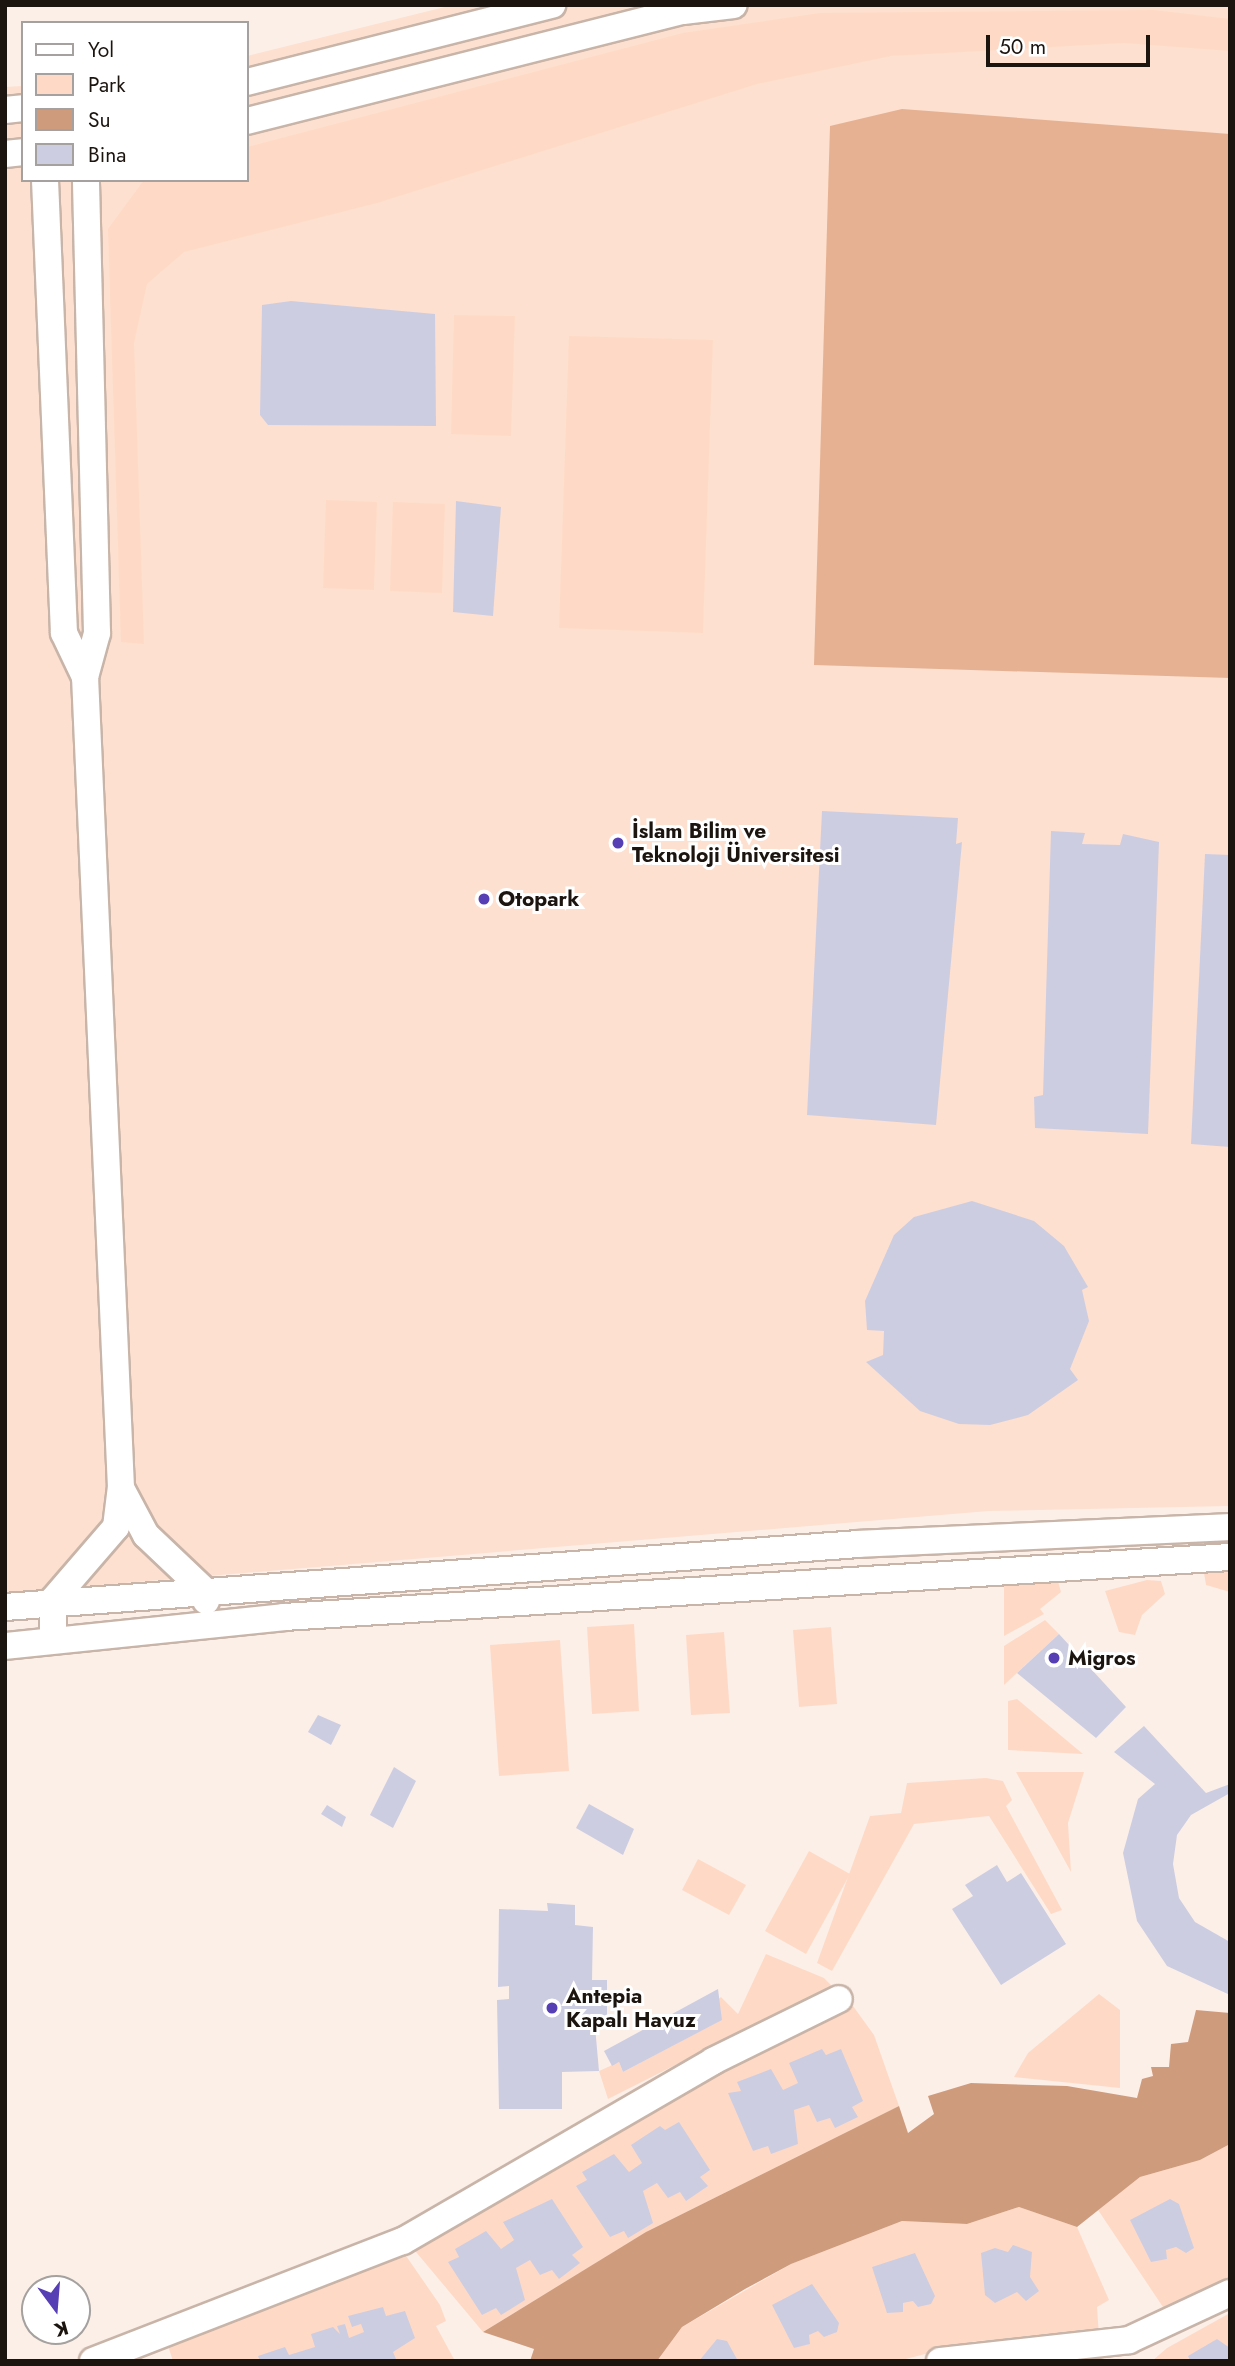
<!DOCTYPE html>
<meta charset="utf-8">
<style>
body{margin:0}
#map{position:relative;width:1235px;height:2366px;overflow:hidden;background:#fcefe8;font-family:Jost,sans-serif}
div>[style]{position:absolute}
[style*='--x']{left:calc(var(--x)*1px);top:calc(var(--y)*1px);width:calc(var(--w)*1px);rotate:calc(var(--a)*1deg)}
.built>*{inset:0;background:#fde0cf}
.green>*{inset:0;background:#fedac6}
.forest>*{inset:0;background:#e5b192}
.water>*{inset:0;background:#cf9b7d}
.building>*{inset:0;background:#cdcde2}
.roads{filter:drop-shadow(2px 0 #c8b4a8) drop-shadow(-2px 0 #c8b4a8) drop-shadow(0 2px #c8b4a8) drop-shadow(0 -2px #c8b4a8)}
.minor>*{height:26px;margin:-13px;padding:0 13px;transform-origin:13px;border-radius:13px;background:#fff}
.dots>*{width:19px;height:19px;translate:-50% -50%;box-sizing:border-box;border:4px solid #fff;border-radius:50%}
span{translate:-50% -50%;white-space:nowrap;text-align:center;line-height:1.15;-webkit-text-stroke:6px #fff;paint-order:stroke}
.poi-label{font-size:21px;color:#1b140f;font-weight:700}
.left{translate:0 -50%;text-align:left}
.frame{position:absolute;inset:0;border:7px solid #1b140f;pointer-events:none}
.legend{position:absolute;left:21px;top:21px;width:228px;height:161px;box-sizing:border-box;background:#fff;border:2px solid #a4a19f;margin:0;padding:9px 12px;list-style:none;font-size:21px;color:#1b140f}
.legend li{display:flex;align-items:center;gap:14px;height:35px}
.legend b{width:35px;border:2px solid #a4a19f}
.north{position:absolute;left:21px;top:2275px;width:70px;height:70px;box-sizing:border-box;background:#fff;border:2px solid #a4a19f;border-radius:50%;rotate:164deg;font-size:19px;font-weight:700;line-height:28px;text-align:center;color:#1b140f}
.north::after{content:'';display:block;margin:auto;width:24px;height:32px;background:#563eb5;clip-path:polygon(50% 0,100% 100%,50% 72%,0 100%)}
.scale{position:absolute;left:986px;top:35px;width:164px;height:32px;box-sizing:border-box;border:4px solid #1b140f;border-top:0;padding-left:9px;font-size:21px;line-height:24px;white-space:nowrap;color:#1b140f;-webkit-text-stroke:5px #fff;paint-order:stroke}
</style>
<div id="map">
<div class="built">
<i style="clip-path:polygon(453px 5px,1230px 5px,1230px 1506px,989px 1511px,5px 1593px,5px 87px,23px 86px,23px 180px,247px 180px,247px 56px)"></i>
</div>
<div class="green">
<i style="clip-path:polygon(1154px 10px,1230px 19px,1230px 51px,1124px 43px,891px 56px,757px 84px,377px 203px,184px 252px,147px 284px,134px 343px,144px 644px,121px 642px,108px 229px,144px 180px,247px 180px,247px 147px,683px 33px,820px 13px)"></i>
<i style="clip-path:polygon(454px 315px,515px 316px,511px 436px,451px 434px)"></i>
<i style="clip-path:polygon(569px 336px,713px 340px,703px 633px,559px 628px)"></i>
<i style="clip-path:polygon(326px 500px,377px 502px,374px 590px,323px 588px)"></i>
<i style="clip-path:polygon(393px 502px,445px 504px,442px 593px,390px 591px)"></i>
<i style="clip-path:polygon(1230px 1572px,1230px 1592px,1206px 1585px,1204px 1573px)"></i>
<i style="clip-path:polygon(1056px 1574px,1061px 1592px,1040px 1609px,1044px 1614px,1004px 1636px,1004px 1576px)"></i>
<i style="clip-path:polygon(1147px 1580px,1161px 1581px,1165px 1594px,1142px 1615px,1135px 1635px,1119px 1632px,1105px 1591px)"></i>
<i style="clip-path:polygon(1045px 1620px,1059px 1634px,1004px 1685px,1004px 1646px)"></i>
<i style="clip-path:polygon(634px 1624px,639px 1711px,592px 1714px,587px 1627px)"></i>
<i style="clip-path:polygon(831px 1627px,837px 1704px,799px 1707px,793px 1630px)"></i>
<i style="clip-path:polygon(724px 1632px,730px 1713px,691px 1715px,686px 1635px)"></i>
<i style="clip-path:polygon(560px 1640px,569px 1771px,499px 1776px,490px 1645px)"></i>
<i style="clip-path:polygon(1017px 1699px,1083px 1754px,1008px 1750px,1008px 1701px)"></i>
<i style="clip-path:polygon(1016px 1772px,1084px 1772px,1068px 1823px,1071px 1872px)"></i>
<i style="clip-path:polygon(986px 1778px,1003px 1781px,1012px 1800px,1006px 1806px,1062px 1910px,1051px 1914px,989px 1816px,914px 1824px,832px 1971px,817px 1963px,870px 1816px,901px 1813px,907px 1783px)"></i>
<i style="clip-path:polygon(809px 1851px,850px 1874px,806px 1954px,765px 1931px)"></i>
<i style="clip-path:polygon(698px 1859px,746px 1885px,729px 1915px,682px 1890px)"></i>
<i style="clip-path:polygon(766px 1954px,824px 1978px,838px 1992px,796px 2004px,608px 2099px,599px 2071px,619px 2062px,623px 2072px,721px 2020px,715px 2002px,721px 1997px,738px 2014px)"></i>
<i style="clip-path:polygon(1099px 1994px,1120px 2010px,1120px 2088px,1014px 2077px,1028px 2053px)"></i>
<i style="clip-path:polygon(853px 2006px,874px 2035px,899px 2106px,650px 2230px,483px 2332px,411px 2246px,671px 2094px)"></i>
<i style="clip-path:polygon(1230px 2144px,1230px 2283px,1167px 2313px,1098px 2210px,1140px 2177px,1200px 2160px)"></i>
<i style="clip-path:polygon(1019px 2207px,1077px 2227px,1109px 2300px,1097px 2307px,1099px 2336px,976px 2341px,898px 2361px,657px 2361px,682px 2327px,791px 2264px,902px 2221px,967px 2224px)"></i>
<i style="clip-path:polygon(402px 2250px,440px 2305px,446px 2321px,436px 2326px,455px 2361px,173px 2361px,168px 2346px)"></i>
<i style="clip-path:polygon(1230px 2313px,1230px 2361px,1152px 2361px,1167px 2348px)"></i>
</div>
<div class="forest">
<i style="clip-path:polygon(902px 109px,1230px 134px,1230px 678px,814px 665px,830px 126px)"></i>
</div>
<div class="water">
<i style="clip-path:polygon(1196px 2010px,1230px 2013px,1230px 2144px,1200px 2160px,1140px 2177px,1077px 2227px,1019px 2207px,967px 2224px,902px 2221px,791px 2264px,745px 2289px,682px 2327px,657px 2361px,530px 2361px,534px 2349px,483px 2332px,646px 2232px,899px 2106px,908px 2133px,934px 2114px,928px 2096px,971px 2083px,1067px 2086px,1137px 2098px,1142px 2079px,1153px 2076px,1151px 2067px,1169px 2067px,1171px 2044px,1188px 2042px)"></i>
</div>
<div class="building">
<i style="clip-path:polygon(291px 301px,435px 314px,436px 426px,268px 425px,260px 415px,262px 305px)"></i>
<i style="clip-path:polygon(456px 501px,501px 507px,493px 616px,453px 612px)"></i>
<i style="clip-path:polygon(822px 811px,958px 818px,956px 844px,962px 842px,936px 1125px,807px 1115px)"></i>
<i style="clip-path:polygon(1051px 831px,1085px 833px,1082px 844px,1120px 845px,1123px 834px,1159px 842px,1148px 1134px,1035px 1128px,1034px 1097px,1043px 1095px)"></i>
<i style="clip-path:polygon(1205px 854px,1230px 855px,1230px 1147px,1191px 1144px)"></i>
<i style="clip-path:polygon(972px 1201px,1034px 1221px,1064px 1246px,1088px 1287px,1082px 1290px,1089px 1321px,1070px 1369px,1078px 1380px,1028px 1415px,990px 1425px,959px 1424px,920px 1411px,866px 1362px,883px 1355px,884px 1331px,867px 1330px,865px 1301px,894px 1235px,914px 1217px)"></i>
<i style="clip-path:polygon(1059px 1634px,1126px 1707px,1096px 1738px,1017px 1673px)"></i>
<i style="clip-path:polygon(318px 1715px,341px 1725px,331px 1745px,308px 1732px)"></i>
<i style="clip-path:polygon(1144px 1726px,1206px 1793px,1230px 1784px,1230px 1793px,1191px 1815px,1177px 1835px,1173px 1864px,1179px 1898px,1195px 1922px,1230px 1942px,1230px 1995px,1167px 1966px,1137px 1921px,1123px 1853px,1138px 1799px,1155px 1784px,1114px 1752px)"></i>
<i style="clip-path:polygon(394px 1767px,416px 1781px,393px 1828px,370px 1815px)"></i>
<i style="clip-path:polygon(589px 1804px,634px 1829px,623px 1855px,576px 1828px)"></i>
<i style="clip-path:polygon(327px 1805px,346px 1817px,342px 1827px,321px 1814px)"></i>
<i style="clip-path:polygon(997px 1865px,1007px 1882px,1021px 1873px,1066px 1944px,1001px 1985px,952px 1909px,973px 1896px,965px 1885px)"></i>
<i style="clip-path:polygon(547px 1903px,575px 1905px,575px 1925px,593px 1927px,592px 1980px,607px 1980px,607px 2016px,594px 2015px,599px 2071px,562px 2072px,562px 2109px,499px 2109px,497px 2000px,509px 1999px,509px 1986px,498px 1987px,499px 1909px,548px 1911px)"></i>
<i style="clip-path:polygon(718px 1989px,722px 2020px,623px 2072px,619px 2062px,612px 2066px,604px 2051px)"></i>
<i style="clip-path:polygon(822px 2049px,826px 2055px,841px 2049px,863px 2101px,852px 2107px,858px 2117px,835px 2128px,830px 2118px,817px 2122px,809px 2105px,794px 2110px,798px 2144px,771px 2154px,768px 2146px,753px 2151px,728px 2093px,741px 2091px,737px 2082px,771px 2069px,783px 2090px,798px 2083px,789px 2063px)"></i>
<i style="clip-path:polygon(679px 2122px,710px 2170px,700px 2177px,708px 2186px,686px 2201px,680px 2192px,668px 2198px,657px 2183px,643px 2191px,653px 2223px,628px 2238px,624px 2231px,610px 2237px,576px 2186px,587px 2180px,582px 2172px,614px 2154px,629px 2172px,642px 2163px,631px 2145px,660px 2126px,665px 2130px)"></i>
<i style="clip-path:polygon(552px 2199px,583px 2247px,572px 2255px,580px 2263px,559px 2279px,552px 2270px,540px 2275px,530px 2260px,516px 2268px,525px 2300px,501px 2315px,496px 2308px,482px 2315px,448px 2262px,459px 2257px,455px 2249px,486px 2231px,501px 2249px,514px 2240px,503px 2222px)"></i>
<i style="clip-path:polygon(1170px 2199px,1179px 2204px,1194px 2248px,1186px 2253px,1176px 2247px,1166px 2250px,1167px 2259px,1151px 2262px,1130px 2220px)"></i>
<i style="clip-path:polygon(1013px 2245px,1032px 2252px,1030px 2277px,1039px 2291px,1026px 2301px,1017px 2292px,995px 2303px,985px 2295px,981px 2253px,995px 2248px,1008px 2252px)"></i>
<i style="clip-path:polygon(915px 2253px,935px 2296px,931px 2304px,918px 2307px,913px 2301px,903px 2303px,903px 2312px,887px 2313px,872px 2267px)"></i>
<i style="clip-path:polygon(812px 2284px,839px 2323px,837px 2332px,824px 2337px,818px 2331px,809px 2335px,810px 2344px,794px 2348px,772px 2305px)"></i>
<i style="clip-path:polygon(383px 2307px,386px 2316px,405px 2311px,415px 2338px,393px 2352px,396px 2359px,260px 2361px,258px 2356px,285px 2347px,289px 2355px,315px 2347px,311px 2334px,333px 2327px,340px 2334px,337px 2326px,345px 2324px,349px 2338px,364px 2332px,361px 2324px,352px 2327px,348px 2316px)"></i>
<i style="clip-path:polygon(717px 2339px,727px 2341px,738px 2361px,699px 2361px)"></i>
<i style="clip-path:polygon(1217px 2339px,1230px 2348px,1230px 2361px,1190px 2361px,1188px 2356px)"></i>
</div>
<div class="roads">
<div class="minor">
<i style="--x:247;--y:82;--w:315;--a:-14.2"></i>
<i style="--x:5;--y:110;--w:18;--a:-6"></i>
<i style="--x:247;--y:121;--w:450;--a:-14.2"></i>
<i style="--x:683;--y:11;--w:51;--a:-6.7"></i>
<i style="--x:5;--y:154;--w:18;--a:-6"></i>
<i style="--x:45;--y:180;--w:453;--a:87.6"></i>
<i style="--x:64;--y:633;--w:49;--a:64.5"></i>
<i style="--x:121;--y:1488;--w:53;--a:62"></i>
<i style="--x:146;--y:1535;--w:81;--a:43.5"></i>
<i style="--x:205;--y:1591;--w:10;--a:84"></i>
<i style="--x:5;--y:1607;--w:855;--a:-4.22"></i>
<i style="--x:858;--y:1544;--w:372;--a:-2.6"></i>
<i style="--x:53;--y:1639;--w:39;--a:-90"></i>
<i style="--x:53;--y:1600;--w:96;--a:-49.2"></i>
<i style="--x:116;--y:1527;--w:39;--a:-83"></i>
<i style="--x:121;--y:1488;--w:812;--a:-92.54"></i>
<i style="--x:85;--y:677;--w:46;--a:-74.7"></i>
<i style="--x:97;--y:633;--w:453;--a:-91.4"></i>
<i style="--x:5;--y:1646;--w:281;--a:-5.9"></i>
<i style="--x:284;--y:1617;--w:948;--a:-3.63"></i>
<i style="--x:93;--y:2361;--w:332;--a:-21.2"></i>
<i style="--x:403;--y:2241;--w:358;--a:-30.1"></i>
<i style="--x:713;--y:2061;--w:140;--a:-26.2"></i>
<i style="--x:940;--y:2361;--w:190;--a:-6.3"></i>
<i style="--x:1129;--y:2340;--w:111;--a:-25"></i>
</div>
</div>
<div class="dots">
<i style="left:618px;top:843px;background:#563eb5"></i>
<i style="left:484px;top:899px;background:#563eb5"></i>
<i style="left:1054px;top:1658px;background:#563eb5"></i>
<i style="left:552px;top:2008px;background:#563eb5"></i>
</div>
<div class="poi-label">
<span class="left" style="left:632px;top:843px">İslam Bilim ve<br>Teknoloji Üniversitesi</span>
<span class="left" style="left:498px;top:899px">Otopark</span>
<span class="left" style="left:1068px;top:1658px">Migros</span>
<span class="left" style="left:566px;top:2008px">Antepia<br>Kapalı Havuz</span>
</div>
<div class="frame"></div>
<ul class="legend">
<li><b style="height:9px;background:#fff"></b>Yol</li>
<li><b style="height:19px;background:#fedac6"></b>Park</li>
<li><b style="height:19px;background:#cf9b7d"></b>Su</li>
<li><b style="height:19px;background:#cdcde2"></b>Bina</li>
</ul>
<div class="north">K</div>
<div class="scale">50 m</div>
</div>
